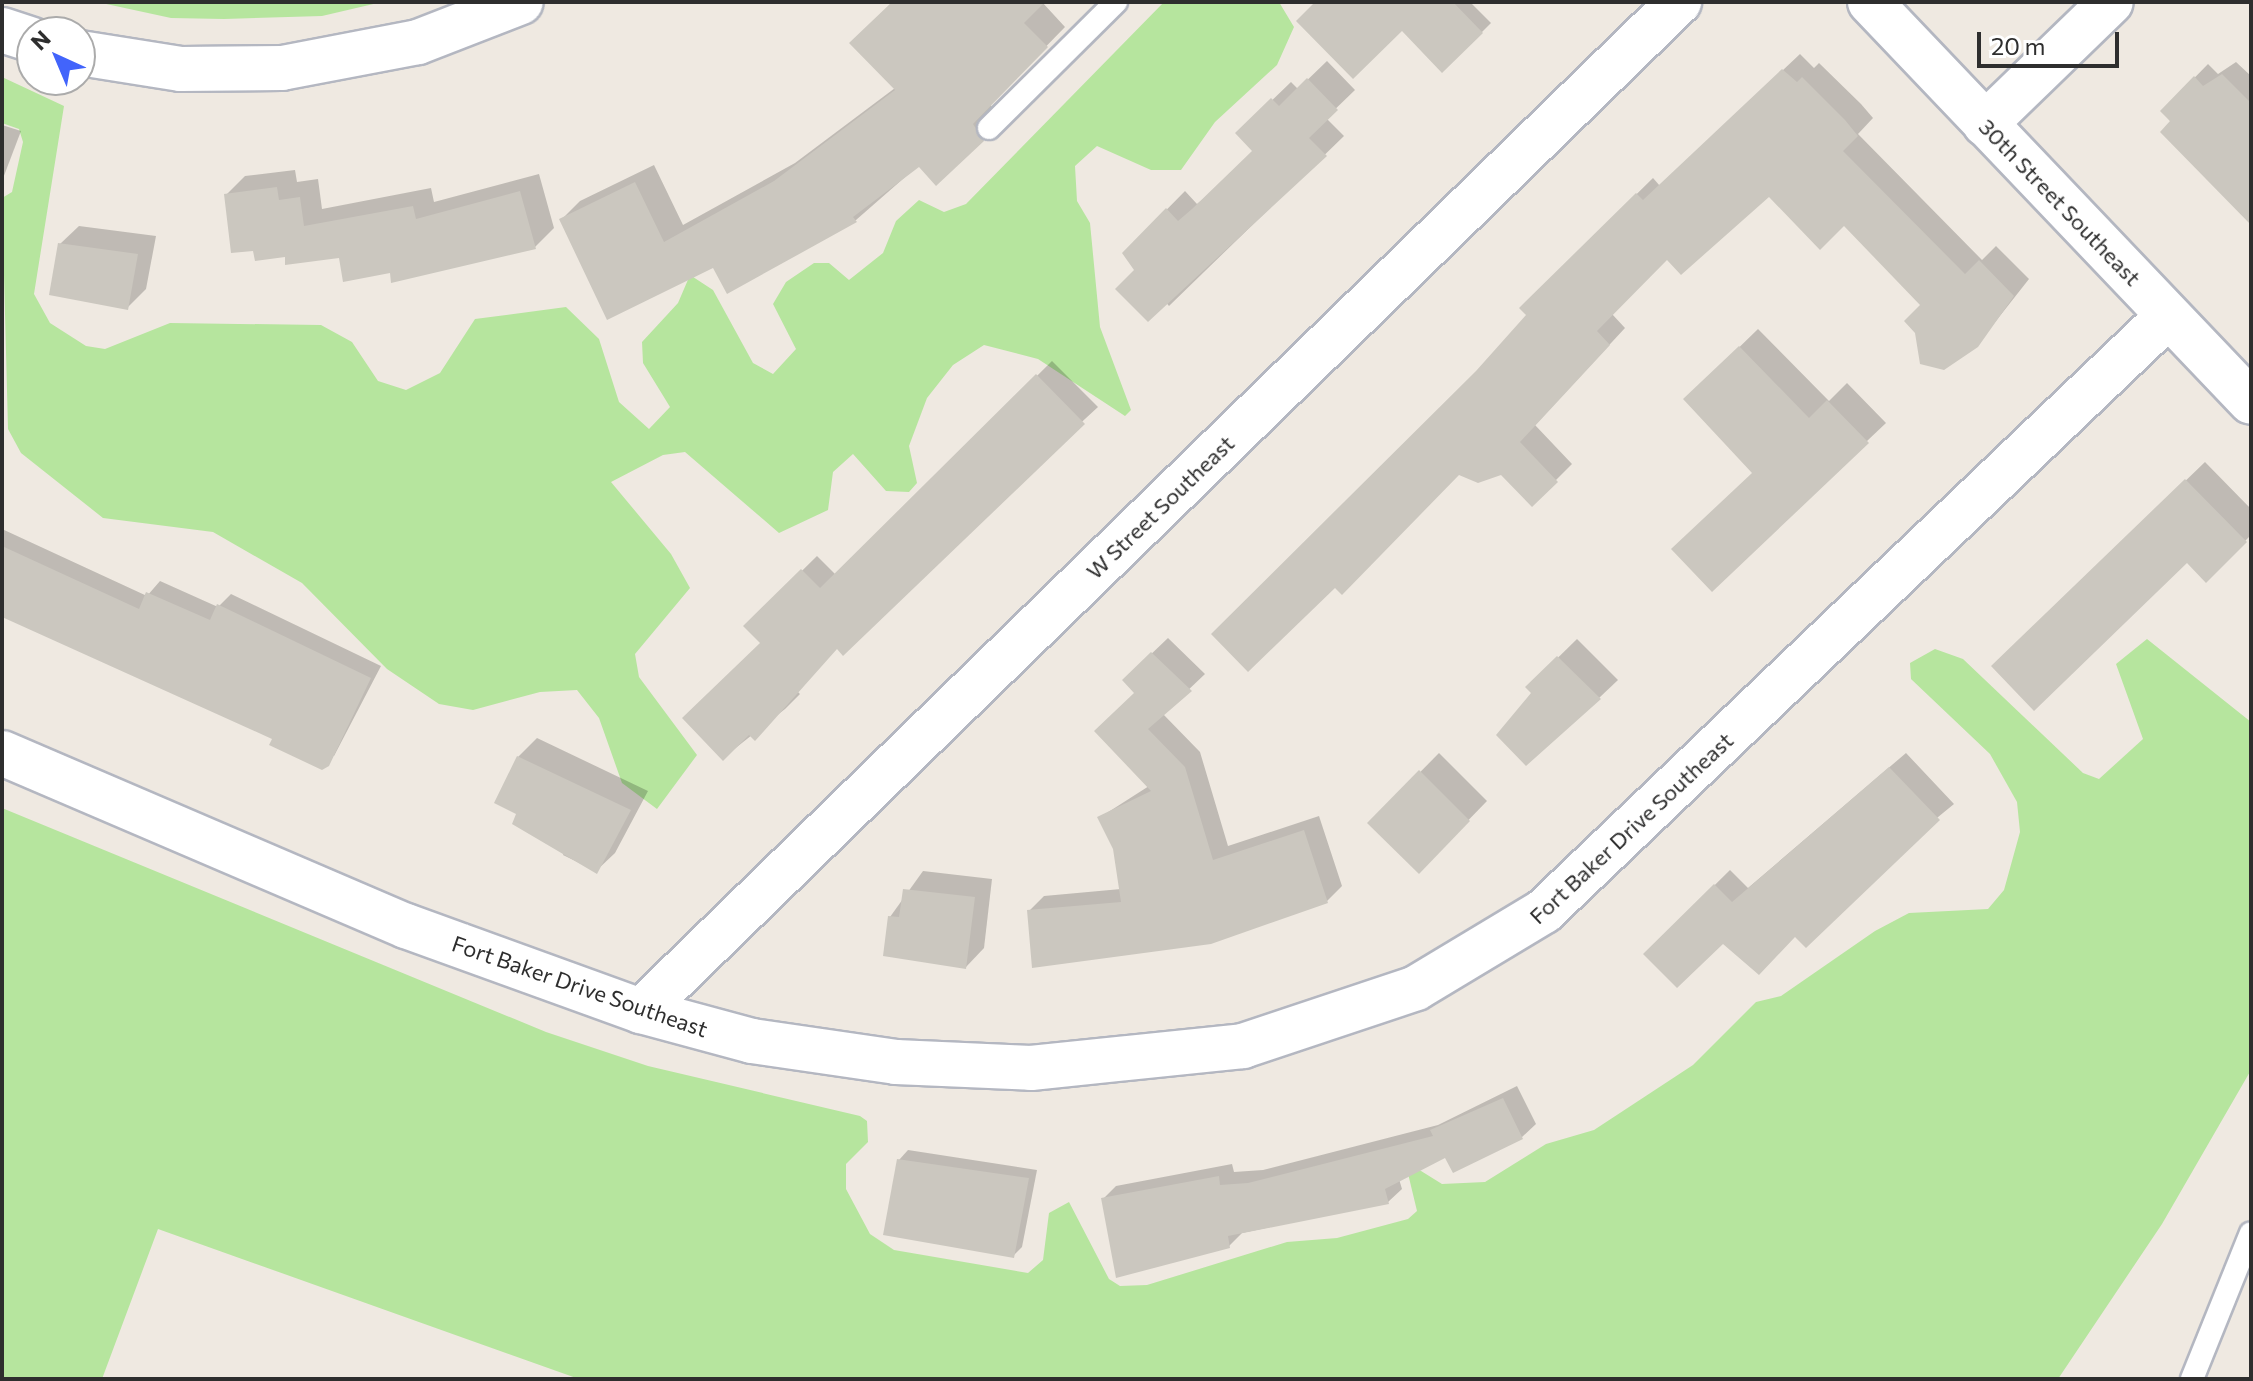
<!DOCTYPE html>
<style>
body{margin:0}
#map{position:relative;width:2253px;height:1381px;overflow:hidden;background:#efe9e1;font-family:Commissioner,sans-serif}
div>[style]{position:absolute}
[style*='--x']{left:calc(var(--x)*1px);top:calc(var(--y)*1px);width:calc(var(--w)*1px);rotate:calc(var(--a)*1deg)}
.green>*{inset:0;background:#b6e59e}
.shadow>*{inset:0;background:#0003}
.building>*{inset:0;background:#cbc7bf}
.roads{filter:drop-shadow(2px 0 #b4b7c1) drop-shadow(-2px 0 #b4b7c1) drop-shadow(0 2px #b4b7c1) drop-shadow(0 -2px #b4b7c1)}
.lane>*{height:22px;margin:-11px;padding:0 11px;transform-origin:11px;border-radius:11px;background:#fff}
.street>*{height:44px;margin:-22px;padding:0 22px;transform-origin:22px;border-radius:22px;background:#fff}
span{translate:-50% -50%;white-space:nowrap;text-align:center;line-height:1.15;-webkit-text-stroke:8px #fff;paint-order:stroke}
.street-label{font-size:22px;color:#2e2e2e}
.frame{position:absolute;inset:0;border:4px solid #2e2e2e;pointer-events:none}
.north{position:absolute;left:16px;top:16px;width:80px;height:80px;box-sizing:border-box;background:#fff;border:2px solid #ababab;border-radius:50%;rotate:316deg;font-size:22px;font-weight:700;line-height:32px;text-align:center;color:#2e2e2e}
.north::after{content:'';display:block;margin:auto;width:28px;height:36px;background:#4264fb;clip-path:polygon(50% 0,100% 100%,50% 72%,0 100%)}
.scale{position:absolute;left:1977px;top:32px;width:142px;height:36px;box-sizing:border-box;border:4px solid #2e2e2e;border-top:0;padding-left:10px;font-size:24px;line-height:28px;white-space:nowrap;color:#2e2e2e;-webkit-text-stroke:6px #fff;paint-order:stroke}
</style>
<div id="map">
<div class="green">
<i style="clip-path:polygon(97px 2px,382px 2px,322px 16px,224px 19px,171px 18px)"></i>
<i style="clip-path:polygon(1164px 2px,1279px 2px,1294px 27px,1277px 65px,1215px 122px,1181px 170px,1151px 170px,1097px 146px,1075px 166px,1077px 201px,1090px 223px,1100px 327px,1131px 410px,1125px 416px,1038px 359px,984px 345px,953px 365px,927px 398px,909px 446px,917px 483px,909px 492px,886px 491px,853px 454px,833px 472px,828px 510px,779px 533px,685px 452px,663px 455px,611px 482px,671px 554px,690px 588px,635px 654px,639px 677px,697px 755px,657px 809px,622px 783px,599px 718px,577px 690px,540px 692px,473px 710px,439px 704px,387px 669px,302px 583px,213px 532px,103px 518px,21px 453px,8px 429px,2px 198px,12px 192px,23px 142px,19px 129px,2px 123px,2px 77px,64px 106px,34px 294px,50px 323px,86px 346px,105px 349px,170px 323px,321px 325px,352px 342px,378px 381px,406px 390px,440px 373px,475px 319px,566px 307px,599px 339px,619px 402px,649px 429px,670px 407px,643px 363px,642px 342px,678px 303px,690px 275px,713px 290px,753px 363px,773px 374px,796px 349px,773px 304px,786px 282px,814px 263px,829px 263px,849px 280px,883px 253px,896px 221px,919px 200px,944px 212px,966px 204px)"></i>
<i style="clip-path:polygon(2147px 639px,2251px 722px,2251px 1070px,2162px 1224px,2058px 1379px,579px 1379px,158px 1229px,102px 1379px,2px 1379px,2px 808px,546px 1032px,648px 1066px,860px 1116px,867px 1121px,868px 1142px,846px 1164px,846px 1189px,870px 1234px,894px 1250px,1028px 1273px,1043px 1260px,1049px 1213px,1069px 1202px,1109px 1279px,1120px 1286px,1147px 1285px,1287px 1242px,1337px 1238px,1408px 1219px,1417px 1211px,1405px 1161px,1442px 1184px,1485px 1182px,1546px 1144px,1594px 1130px,1693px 1065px,1756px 1002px,1781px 996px,1875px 931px,1909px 913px,1988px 909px,2004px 890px,2020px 832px,2017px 802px,1990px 754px,1911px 679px,1910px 663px,1935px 649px,1963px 659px,2083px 773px,2099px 779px,2143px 739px,2116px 664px)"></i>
</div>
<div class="shadow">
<i style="clip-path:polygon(895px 2px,1042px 2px,1065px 27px,990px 104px,1001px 121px,983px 140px,920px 164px,856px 220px,728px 291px,714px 265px,561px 220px,580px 201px,654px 165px,683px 225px,795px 163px,895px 88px)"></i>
<i style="clip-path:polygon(1320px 2px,1470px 2px,1491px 23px,1443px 71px,1402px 29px)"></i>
<i style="clip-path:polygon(1800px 54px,1814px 68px,1819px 63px,1861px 104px,1873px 118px,1858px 134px,1982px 260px,1996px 246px,2029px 279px,1977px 345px,1923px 305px,1844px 224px,1769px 194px,1667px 258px,1612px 314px,1625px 328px,1535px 425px,1572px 464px,1532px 504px,1479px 371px,1529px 315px,1537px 292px,1653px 178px,1660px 186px)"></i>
<i style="clip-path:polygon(1327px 61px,1355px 90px,1326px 118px,1344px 136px,1169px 306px,1124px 253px,1185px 191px,1197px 204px,1213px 191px,1255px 150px,1238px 133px,1291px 82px,1298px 89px)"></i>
<i style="clip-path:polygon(2236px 62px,2251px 76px,2251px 220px,2162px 111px,2208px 64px,2218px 74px)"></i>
<i style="clip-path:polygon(2px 125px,21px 131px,2px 181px)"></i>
<i style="clip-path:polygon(295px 170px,297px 182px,318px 179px,322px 209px,431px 188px,434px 202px,539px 174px,554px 228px,535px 247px,392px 271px,341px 256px,255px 248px,226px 195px,245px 176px)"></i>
<i style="clip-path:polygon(79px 226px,156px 236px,146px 289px,127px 308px,60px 244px)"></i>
<i style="clip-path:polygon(1758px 329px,1829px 401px,1847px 383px,1886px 423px,1867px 441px,1754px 472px,1686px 399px)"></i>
<i style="clip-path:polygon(1052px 361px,1098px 407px,837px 647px,794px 688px,800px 694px,785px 709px,723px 758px,762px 643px,746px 626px,817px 556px,836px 575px)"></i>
<i style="clip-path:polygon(2205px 462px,2251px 509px,2251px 535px,2206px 580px,2187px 560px,2012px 648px)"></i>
<i style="clip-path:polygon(2px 529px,147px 596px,160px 581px,218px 607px,231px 594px,381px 666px,334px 756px,275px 738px,2px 614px)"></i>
<i style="clip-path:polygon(1168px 638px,1205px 674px,1163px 714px,1200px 752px,1228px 846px,1319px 816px,1342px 886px,1327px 901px,1029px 911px,1044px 896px,1121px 889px,1115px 848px,1099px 818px,1149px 786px,1136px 693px,1124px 680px)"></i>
<i style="clip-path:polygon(1577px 639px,1618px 680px,1599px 698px,1534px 693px,1528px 687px)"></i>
<i style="clip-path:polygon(537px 738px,648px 791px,615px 853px,596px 871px,563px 855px,566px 848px,519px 813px,518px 757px)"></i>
<i style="clip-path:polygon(1439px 753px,1487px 801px,1419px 871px,1370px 823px)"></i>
<i style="clip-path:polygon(1906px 753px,1954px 804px,1795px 934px,1645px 954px,1730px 870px,1748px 888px)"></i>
<i style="clip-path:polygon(923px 871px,992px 879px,984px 948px,966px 967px,890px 917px)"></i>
<i style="clip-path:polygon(1517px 1086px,1536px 1124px,1522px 1137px,1454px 1171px,1446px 1155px,1399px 1179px,1402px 1189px,1388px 1202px,1242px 1233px,1229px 1246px,1103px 1199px,1116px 1186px,1232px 1164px,1234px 1172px,1263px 1170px,1438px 1125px)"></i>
<i style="clip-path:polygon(908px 1150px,1037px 1170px,1022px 1247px,1013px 1256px,899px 1160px)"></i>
</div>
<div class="building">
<i style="clip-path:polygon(892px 2px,1045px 2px,1024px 23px,1048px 47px,973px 124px,984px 141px,936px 186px,919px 167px,853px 217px,857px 222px,727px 294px,713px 268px,607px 320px,559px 219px,635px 182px,664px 242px,774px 181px,895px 90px,849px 43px)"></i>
<i style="clip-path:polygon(1315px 2px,1453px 2px,1483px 33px,1442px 73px,1402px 31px,1353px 79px,1296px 21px)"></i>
<i style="clip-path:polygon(1782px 69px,1797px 82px,1802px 77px,1845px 120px,1858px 136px,1843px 151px,1965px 274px,1979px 260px,2014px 296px,1978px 347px,1944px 370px,1920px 364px,1915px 333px,1904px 321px,1920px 305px,1844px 226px,1820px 250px,1769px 197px,1681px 275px,1667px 260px,1597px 331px,1610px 345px,1520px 442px,1558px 482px,1532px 507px,1501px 475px,1478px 483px,1459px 475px,1342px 595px,1335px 588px,1248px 672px,1211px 634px,1476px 371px,1526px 315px,1519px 308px,1636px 193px,1643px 200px)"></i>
<i style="clip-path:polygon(2222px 74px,2251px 103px,2251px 225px,2160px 132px,2170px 121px,2160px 111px,2194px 76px,2203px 86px)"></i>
<i style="clip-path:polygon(1307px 78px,1338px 110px,1309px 138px,1327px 156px,1148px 322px,1115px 289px,1134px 270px,1122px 253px,1166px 208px,1178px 221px,1192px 209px,1252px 151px,1235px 133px,1271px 98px,1279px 106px)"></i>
<i style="clip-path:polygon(277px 187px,279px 200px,300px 197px,304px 226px,413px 206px,416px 219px,520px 191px,536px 249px,391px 283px,390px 273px,343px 282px,339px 258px,285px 265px,285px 257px,255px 261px,253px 251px,231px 253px,224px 194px)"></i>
<i style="clip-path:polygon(58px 243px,138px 254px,128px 310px,49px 295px)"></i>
<i style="clip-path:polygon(1739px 346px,1809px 418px,1827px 400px,1869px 443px,1712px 592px,1671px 549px,1752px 473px,1683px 399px)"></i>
<i style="clip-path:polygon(1036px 374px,1085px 424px,843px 656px,837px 649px,755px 741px,749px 735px,723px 761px,682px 718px,760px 643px,743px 626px,801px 569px,820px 588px)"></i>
<i style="clip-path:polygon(2185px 479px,2247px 542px,2206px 583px,2187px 563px,2034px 711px,1991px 666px)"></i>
<i style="clip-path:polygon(2px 546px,139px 609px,146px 592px,210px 620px,217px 604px,371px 678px,329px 766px,322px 770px,269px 745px,272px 739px,2px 617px)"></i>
<i style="clip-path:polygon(1151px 652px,1192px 691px,1148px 729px,1185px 767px,1213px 860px,1304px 830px,1328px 903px,1211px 944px,1032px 968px,1027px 910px,1121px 902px,1113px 849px,1097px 817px,1151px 791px,1094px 731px,1134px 693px,1122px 680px)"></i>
<i style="clip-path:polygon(1557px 656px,1601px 699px,1526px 766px,1496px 735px,1531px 693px,1525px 687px)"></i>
<i style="clip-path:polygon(517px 756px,631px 810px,597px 874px,512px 824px,516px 814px,494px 803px)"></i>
<i style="clip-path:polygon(1889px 767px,1940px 820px,1806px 948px,1795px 937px,1759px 975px,1723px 944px,1677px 988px,1643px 954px,1714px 884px,1732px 902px)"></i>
<i style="clip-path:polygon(1419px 770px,1470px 821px,1419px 874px,1367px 823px)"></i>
<i style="clip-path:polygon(903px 889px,975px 897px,966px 969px,883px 956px,888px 916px,899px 917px)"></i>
<i style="clip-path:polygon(1503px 1098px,1523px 1139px,1453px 1173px,1445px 1158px,1385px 1189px,1389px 1204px,1228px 1236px,1230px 1248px,1116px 1278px,1101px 1198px,1219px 1176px,1220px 1185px,1248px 1183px,1433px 1136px,1430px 1130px)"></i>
<i style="clip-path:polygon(897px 1159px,1029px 1178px,1014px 1258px,883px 1235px)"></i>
</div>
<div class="roads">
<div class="lane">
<i style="--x:989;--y:128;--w:179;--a:-44.8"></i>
<i style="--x:2192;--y:1379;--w:157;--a:-68"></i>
</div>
<div class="street">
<i style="--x:1870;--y:2;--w:552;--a:46.39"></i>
<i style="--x:2;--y:30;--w:32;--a:18"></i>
<i style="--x:80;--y:53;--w:102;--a:9"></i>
<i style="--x:181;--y:69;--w:101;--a:-0.6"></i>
<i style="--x:282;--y:68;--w:138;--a:-10.8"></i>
<i style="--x:418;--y:42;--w:110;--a:-21.2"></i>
<i style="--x:1985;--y:124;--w:175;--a:-44.1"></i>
<i style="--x:2;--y:753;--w:439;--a:23.2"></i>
<i style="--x:406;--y:926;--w:250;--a:19.9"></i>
<i style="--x:641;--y:1011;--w:115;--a:15.1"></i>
<i style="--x:752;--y:1041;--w:146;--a:8.3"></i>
<i style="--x:896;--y:1062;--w:135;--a:2.5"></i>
<i style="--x:1031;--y:1068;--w:213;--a:-5.9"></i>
<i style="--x:1243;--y:1046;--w:182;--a:-18.5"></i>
<i style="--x:1416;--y:988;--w:149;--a:-31"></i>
<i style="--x:1544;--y:911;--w:862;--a:-43.64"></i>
<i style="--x:641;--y:1011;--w:1448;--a:-44.19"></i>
</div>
</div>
<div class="street-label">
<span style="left:2060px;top:202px;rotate:46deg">30th Street Southeast</span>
<span style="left:1160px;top:507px;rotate:-44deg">W Street Southeast</span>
<span style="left:1631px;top:828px;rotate:-43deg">Fort Baker Drive Southeast</span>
<span style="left:580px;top:986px;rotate:19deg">Fort Baker Drive Southeast</span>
</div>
<div class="frame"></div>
<div class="north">N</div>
<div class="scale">20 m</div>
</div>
